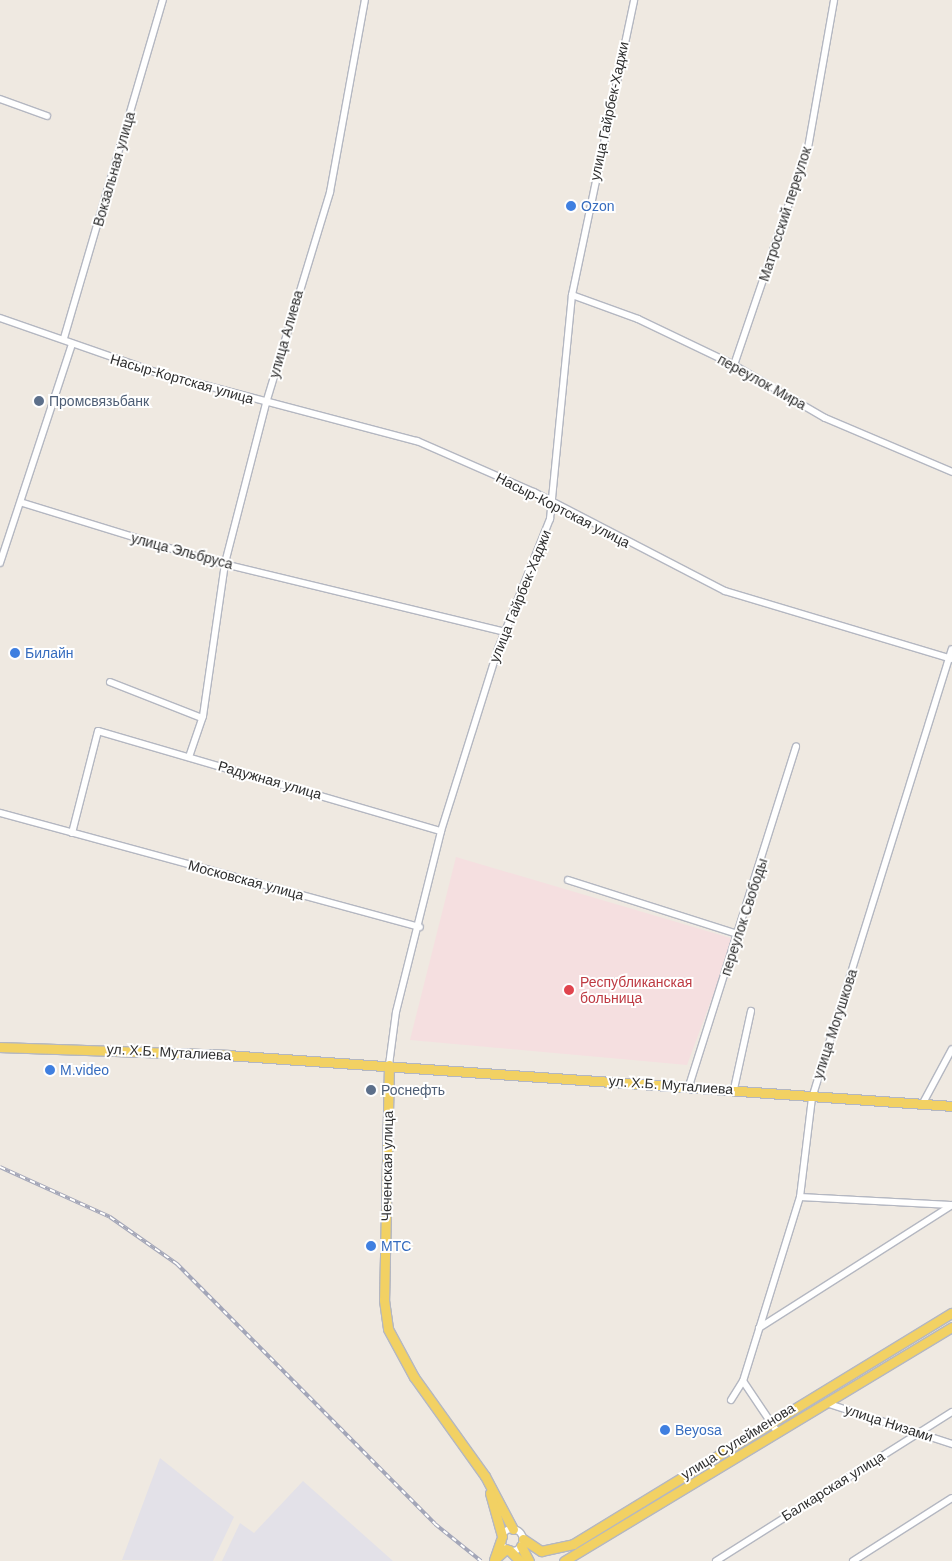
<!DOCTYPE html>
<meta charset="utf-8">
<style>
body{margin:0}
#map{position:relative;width:952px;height:1561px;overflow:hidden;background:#efe9e1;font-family:Helvetica,sans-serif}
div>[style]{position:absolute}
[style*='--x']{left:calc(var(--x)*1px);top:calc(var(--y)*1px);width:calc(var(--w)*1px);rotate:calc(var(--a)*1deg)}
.industrial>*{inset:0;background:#e3e1e8}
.medical>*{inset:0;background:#f5dfe0}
.roads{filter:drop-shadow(1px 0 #b4b7c1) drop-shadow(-1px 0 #b4b7c1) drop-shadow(0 1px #b4b7c1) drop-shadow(0 -1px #b4b7c1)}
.minor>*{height:6px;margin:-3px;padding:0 3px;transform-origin:3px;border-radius:3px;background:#fff}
.minor>.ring{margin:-3px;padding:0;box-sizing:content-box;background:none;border:6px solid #fff;border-radius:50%}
.major>*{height:9px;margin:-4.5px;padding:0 4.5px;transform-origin:4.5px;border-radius:4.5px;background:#f2d163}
.rail>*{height:4px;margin-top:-2px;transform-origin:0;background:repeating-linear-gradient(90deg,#fff 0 5.5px,#a3a6b8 0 11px);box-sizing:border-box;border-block:1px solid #a3a6b8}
.dots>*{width:14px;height:14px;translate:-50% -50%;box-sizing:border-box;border:2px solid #fff;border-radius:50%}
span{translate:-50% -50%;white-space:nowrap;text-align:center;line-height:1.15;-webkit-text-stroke:4px #fff;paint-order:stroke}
.street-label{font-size:14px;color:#2e2e2e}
.shop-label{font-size:14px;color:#366cbe}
.left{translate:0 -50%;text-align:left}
.service-label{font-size:14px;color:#4e5e75}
.health-label{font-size:14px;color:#be3a42}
</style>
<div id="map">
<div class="industrial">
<i style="clip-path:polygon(160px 1458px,234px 1517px,213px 1561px,122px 1560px)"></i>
<i style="clip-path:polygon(303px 1481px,393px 1561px,222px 1561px,240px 1523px,254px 1533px)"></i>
</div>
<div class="medical">
<i style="clip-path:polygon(456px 857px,734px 939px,687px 1065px,410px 1040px)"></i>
</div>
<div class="roads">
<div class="minor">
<i style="--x:0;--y:99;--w:50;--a:19.9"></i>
<i style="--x:572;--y:295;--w:70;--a:20"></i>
<i style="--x:638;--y:319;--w:106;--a:25.6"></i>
<i style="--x:734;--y:365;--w:105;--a:30.2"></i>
<i style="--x:825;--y:418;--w:138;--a:23"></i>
<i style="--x:0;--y:318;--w:164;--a:19.2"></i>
<i style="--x:155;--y:372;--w:271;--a:14.8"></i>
<i style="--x:417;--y:441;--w:128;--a:23.6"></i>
<i style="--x:534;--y:492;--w:215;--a:27.4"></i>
<i style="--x:725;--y:591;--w:237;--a:16.7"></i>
<i style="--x:64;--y:338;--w:352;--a:-73.7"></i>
<i style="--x:734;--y:365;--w:229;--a:-71.2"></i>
<i style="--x:808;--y:148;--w:150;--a:-80"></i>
<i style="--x:23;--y:503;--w:198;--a:17.1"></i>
<i style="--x:212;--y:561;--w:301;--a:13.6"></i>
<i style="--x:0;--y:563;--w:231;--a:-71.8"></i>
<i style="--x:110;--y:682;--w:99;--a:21.4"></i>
<i style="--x:189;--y:757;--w:43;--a:-71.1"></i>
<i style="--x:203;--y:716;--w:155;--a:-81.8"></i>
<i style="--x:225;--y:563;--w:165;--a:-75.6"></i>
<i style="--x:266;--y:403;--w:220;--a:-73.1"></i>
<i style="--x:330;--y:192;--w:195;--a:-79.7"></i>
<i style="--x:0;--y:813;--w:435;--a:15.2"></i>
<i style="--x:72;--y:833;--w:105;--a:-75.7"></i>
<i style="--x:98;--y:731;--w:357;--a:16.3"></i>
<i style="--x:568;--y:880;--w:181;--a:17.7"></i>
<i style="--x:389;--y:1065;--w:53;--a:-82.5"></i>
<i style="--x:396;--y:1012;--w:187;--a:-76"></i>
<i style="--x:441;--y:831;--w:191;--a:-72.6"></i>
<i style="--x:498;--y:649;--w:140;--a:-68.2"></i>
<i style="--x:550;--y:519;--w:225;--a:-84.4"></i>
<i style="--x:572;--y:295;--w:301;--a:-78.1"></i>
<i style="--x:689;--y:1086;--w:356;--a:-72.5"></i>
<i style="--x:734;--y:1089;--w:80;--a:-77.7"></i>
<i style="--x:923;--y:1103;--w:61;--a:-61.8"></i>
<i style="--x:800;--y:1197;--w:151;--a:3"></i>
<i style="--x:759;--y:1328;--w:229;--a:-32.5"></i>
<i style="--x:743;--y:1381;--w:63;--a:56.1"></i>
<i style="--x:731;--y:1400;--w:22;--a:-58"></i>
<i style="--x:743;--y:1381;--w:193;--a:-72.8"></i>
<i style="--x:800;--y:1197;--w:100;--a:-83.1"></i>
<i style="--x:812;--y:1098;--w:470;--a:-72.7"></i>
<i style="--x:826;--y:1403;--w:133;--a:18"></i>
<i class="ring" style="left:501px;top:1529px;width:16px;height:16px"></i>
<i style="--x:716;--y:1561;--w:279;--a:-32.3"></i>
<i style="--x:853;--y:1561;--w:117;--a:-32.5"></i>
</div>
<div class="major">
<i style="--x:0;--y:1047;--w:227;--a:2"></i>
<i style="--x:227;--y:1055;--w:727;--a:4.02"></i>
<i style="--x:389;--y:1065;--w:235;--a:91.2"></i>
<i style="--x:384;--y:1300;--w:29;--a:82"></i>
<i style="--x:388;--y:1329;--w:55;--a:61.6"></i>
<i style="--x:414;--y:1377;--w:122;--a:54.4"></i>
<i style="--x:485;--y:1476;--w:60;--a:62.2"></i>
<i style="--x:490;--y:1493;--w:45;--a:74.4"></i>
<i style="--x:523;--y:1539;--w:22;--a:34"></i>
<i style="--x:541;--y:1551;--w:33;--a:-12"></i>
<i style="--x:573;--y:1544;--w:444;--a:-31.4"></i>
<i style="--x:521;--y:1546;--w:17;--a:62"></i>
<i style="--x:509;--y:1550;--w:16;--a:45"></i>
<i style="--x:495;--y:1559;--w:15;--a:-42"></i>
<i style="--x:494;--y:1560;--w:21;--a:-71"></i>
<i style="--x:564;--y:1561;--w:453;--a:-31.1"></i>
</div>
</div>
<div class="rail">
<i style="--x:0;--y:1167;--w:121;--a:24.4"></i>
<i style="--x:110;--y:1217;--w:82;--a:35"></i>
<i style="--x:177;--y:1264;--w:366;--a:45.2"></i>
<i style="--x:435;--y:1524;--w:59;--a:38.8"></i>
</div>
<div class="dots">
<i style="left:571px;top:206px;background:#3f7fe0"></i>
<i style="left:39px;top:401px;background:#5c6f8a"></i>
<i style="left:15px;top:653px;background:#3f7fe0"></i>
<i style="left:569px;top:990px;background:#e0444e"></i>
<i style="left:50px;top:1070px;background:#3f7fe0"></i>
<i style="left:371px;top:1090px;background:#5c6f8a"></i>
<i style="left:371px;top:1246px;background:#3f7fe0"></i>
<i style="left:665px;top:1430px;background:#3f7fe0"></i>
</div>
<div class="street-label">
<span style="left:609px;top:111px;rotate:-78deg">улица Гайрбек-Хаджи</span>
<span style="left:114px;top:169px;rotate:-74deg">Вокзальная улица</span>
<span style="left:785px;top:214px;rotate:-72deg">Матросский переулок</span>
<span style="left:286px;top:334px;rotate:-74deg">улица Алиева</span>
<span style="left:182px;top:379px;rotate:16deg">Насыр-Кортская улица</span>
<span style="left:762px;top:382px;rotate:29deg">переулок Мира</span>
<span style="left:563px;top:510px;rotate:27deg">Насыр-Кортская улица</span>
<span style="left:182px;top:551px;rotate:15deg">улица Эльбруса</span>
<span style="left:520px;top:596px;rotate:-68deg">улица Гайрбек-Хаджи</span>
<span style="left:270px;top:780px;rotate:16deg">Радужная улица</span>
<span style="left:246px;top:880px;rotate:15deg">Московская улица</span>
<span style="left:744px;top:917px;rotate:-72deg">переулок Свободы</span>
<span style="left:835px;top:1024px;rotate:-72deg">улица Могушкова</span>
<span style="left:169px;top:1052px;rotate:3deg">ул. Х.Б. Муталиева</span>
<span style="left:671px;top:1085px;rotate:4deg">ул. Х.Б. Муталиева</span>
<span style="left:387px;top:1166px;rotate:-89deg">Чеченская улица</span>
<span style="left:889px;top:1423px;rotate:18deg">улица Низами</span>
<span style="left:738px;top:1441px;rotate:-32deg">улица Сулейменова</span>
<span style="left:833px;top:1486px;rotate:-32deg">Балкарская улица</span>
</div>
<div class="shop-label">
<span class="left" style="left:581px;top:206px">Ozon</span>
<span class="left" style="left:25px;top:653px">Билайн</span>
<span class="left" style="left:60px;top:1070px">M.video</span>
<span class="left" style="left:381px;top:1246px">МТС</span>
<span class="left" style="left:675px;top:1430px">Beyosa</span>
</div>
<div class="service-label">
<span class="left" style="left:49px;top:401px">Промсвязьбанк</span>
<span class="left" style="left:381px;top:1090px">Роснефть</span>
</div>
<div class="health-label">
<span class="left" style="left:580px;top:990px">Республиканская<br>больница</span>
</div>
</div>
